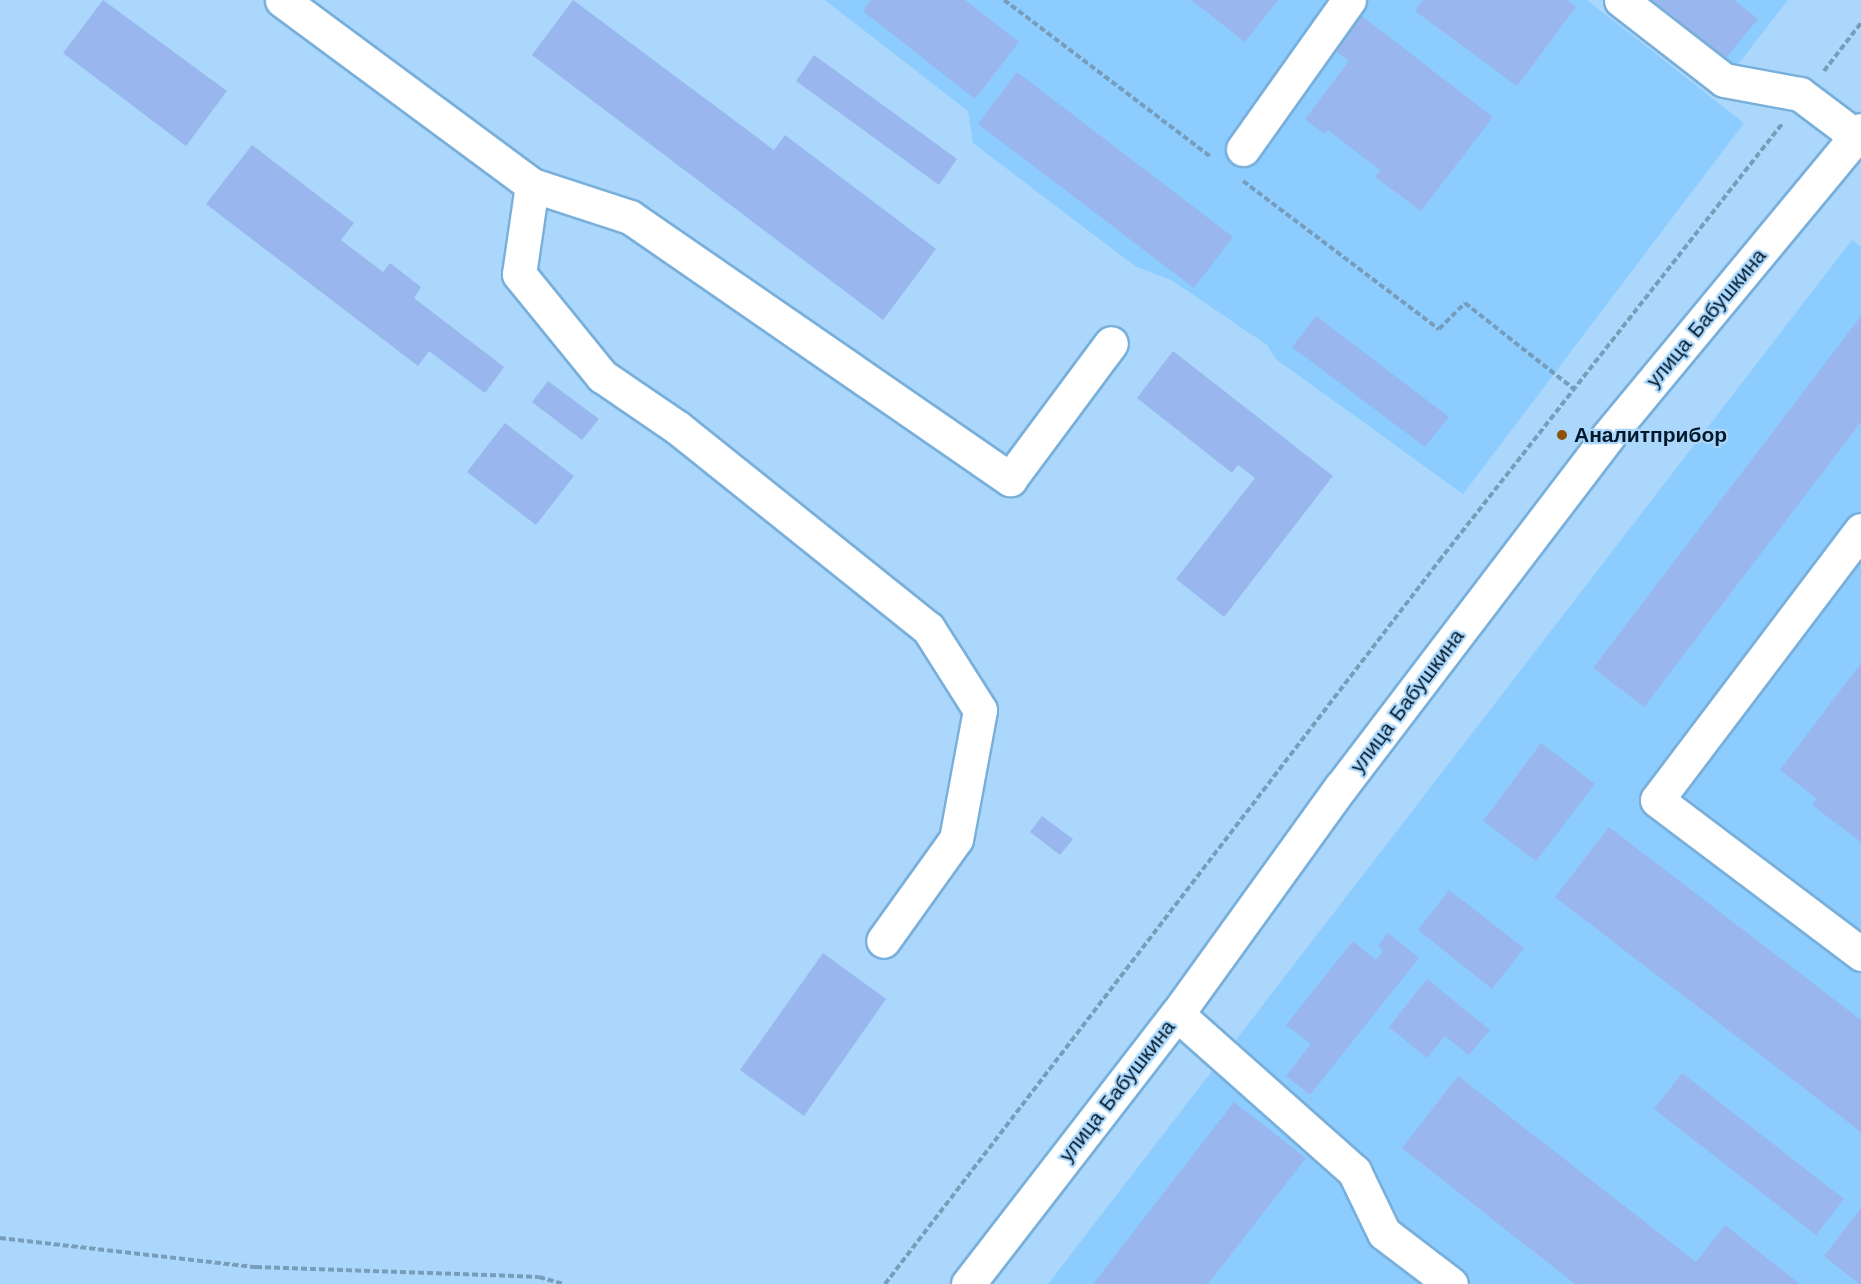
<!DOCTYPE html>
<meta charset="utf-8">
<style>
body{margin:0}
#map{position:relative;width:1861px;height:1284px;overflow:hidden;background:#aad7fb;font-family:"Work Sans",sans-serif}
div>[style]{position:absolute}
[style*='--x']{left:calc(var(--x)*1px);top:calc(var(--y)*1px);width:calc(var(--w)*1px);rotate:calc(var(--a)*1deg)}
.built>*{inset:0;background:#8cccfe}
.building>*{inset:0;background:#99b7ee}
.path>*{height:4px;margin-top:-2px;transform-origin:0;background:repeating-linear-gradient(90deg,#779dbb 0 6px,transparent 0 9px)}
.roads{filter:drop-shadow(2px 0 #78afdb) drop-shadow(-2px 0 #78afdb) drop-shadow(0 2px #78afdb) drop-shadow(0 -2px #78afdb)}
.minor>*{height:33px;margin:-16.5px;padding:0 16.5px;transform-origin:16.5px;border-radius:16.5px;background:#fff}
.major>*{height:33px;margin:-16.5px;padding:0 16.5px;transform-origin:16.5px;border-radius:16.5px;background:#fff}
.dots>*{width:16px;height:16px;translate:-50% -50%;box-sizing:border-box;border:3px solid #aad7fb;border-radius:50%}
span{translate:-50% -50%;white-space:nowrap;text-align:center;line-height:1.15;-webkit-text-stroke:4.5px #aad7fb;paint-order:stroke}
.street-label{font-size:21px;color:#031829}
.poi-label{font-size:21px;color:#031829;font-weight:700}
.left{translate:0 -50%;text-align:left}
</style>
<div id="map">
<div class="built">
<i style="clip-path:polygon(825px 0,1587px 0,1744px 123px,1463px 494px,1276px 359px,1267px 345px,1173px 281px,1135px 266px,973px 143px,968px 111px)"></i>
<i style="clip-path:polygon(1641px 0,1788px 0,1732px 72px)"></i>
<i style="clip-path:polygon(1852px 240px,1861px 247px,1861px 1284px,1048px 1284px)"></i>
</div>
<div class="building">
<i style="clip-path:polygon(103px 0,227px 91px,186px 146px,63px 53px)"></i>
<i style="clip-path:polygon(573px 0,774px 150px,785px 135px,936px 249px,883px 320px,532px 55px)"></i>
<i style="clip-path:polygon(871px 0,965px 0,1019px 42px,975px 99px,863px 11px)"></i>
<i style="clip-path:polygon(1191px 0,1278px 0,1245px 42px)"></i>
<i style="clip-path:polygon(1423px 0,1567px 0,1576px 7px,1517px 86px,1415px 11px)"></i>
<i style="clip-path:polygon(1650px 0,1734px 0,1758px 19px,1724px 60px)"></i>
<i style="clip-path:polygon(1354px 10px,1493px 117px,1421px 211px,1375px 177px,1380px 170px,1328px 130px,1325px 134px,1305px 119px,1349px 61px,1328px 45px)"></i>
<i style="clip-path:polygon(814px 55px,957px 159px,939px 185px,796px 81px)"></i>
<i style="clip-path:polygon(1017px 72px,1233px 237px,1194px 288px,978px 124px)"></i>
<i style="clip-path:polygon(252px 145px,354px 223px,341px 240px,383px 272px,390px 263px,421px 287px,414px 298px,504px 367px,485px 393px,429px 351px,418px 366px,206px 204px)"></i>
<i style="clip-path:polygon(1316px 316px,1449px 417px,1425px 447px,1292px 347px)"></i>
<i style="clip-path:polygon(1861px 316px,1861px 422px,1644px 707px,1593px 668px)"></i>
<i style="clip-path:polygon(1173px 351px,1333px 476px,1224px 617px,1176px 579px,1255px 478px,1238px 465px,1232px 473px,1137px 398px)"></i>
<i style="clip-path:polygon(548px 381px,599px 419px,582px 440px,532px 402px)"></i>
<i style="clip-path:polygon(505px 423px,574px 476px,536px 525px,467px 472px)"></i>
<i style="clip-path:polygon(1861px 663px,1861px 842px,1812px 805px,1817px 799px,1780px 770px)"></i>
<i style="clip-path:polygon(1541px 743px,1595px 784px,1536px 861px,1483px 821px)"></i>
<i style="clip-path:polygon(1042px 816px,1073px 839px,1060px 855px,1030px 832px)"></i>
<i style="clip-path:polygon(1609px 827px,1861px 1020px,1861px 1132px,1555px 897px)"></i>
<i style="clip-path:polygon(1449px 890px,1524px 948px,1492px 989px,1418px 930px)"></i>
<i style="clip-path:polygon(1388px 933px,1419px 958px,1310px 1095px,1286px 1076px,1311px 1044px,1286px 1025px,1353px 941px,1376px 960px,1383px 951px,1378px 946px)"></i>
<i style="clip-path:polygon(823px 953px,886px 999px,804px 1116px,740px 1070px)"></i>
<i style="clip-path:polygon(1427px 979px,1490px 1030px,1469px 1055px,1445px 1036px,1427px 1058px,1389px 1027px)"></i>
<i style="clip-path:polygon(1682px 1073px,1844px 1199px,1816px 1235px,1654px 1109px)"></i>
<i style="clip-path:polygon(1458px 1076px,1696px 1262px,1725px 1225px,1800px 1284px,1575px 1284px,1402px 1148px)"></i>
<i style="clip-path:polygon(1234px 1102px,1306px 1158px,1208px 1284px,1093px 1284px)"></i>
<i style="clip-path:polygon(1861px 1208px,1861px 1284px,1859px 1284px,1824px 1256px)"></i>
</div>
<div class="path">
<i style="--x:1004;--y:0;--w:260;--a:37.2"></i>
<i style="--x:1824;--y:71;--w:61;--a:-52.4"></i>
<i style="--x:1243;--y:181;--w:246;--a:37.1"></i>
<i style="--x:1439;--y:329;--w:37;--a:-45"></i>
<i style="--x:1465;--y:303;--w:139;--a:38.3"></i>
<i style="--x:0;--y:1238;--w:258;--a:6.5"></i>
<i style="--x:256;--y:1267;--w:283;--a:2"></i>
<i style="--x:539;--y:1277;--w:26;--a:16"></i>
<i style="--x:885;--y:1284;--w:911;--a:-52.54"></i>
<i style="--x:1439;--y:561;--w:556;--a:-51.87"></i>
</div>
<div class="roads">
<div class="minor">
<i style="--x:282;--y:0;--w:311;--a:36.5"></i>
<i style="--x:532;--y:185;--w:103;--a:18.1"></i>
<i style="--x:630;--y:217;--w:462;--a:34.6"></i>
<i style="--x:1010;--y:479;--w:169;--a:-53.4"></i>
<i style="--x:1621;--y:0;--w:130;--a:37.8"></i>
<i style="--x:1724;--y:80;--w:77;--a:10.4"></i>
<i style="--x:1800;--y:94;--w:76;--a:37"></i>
<i style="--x:1243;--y:149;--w:183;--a:-54.6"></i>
<i style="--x:532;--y:185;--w:90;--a:98.3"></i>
<i style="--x:519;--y:274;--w:132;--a:50.9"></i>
<i style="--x:602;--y:376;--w:92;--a:34.4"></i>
<i style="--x:678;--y:428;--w:320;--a:38.7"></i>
<i style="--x:928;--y:628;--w:97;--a:57.6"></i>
<i style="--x:980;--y:710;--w:131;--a:100.5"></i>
<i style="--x:956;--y:839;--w:125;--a:125.6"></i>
<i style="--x:1861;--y:530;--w:338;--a:127.1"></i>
<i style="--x:1657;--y:800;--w:256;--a:37"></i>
<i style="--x:1177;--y:1014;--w:237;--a:41.6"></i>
<i style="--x:1354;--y:1171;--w:69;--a:64.2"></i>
<i style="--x:1384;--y:1233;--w:84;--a:37.3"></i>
</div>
<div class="major">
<i style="--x:968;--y:1284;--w:341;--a:-52.3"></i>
<i style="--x:1177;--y:1014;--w:280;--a:-54.2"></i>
<i style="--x:1341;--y:787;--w:441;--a:-52.7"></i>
<i style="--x:1608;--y:436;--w:397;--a:-50.4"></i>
</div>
</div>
<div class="dots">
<i style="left:1562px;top:435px;background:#8c520c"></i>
</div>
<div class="street-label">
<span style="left:1706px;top:318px;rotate:-50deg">улица Бабушкина</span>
<span style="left:1407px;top:701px;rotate:-53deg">улица Бабушкина</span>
<span style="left:1117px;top:1091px;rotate:-52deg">улица Бабушкина</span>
</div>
<div class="poi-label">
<span class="left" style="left:1574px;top:435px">Аналитприбор</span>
</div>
</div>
